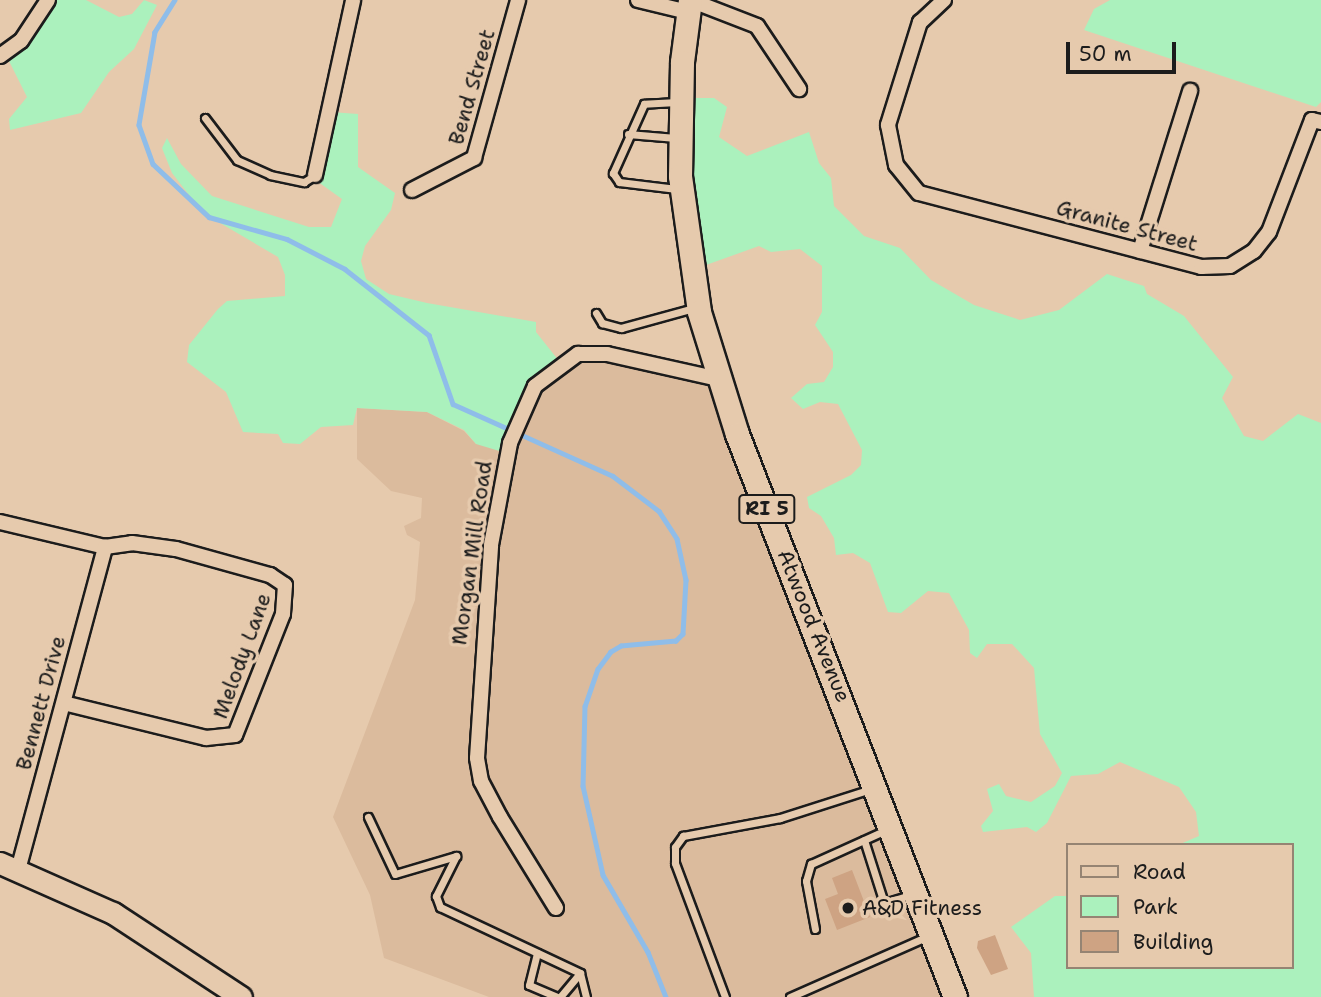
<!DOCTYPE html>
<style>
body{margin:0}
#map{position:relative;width:1321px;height:997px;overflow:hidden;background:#e6caad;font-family:"Shantell Sans",sans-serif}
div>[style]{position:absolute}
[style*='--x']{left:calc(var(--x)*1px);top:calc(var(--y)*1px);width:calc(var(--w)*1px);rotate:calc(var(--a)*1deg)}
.built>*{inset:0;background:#dbbb9d}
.green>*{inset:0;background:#abf1bd}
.stream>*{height:4.5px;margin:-2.25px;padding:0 2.25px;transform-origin:2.25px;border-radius:2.25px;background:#8fbde9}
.building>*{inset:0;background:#cea383}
.roads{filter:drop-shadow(2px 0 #1c1c1c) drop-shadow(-2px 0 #1c1c1c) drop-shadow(0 2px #1c1c1c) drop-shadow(0 -2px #1c1c1c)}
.lane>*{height:7px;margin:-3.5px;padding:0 3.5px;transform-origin:3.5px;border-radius:3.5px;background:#e6caad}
.street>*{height:14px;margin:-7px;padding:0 7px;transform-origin:7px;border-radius:7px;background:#e6caad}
.secondary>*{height:21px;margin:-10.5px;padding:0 10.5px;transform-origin:10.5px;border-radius:10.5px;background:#e6caad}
.primary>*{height:23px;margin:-11.5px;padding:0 11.5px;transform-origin:11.5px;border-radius:11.5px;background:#e6caad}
.dots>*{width:19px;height:19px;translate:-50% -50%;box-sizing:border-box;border:4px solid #e6caad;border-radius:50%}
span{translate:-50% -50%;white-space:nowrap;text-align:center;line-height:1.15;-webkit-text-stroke:7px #e6caad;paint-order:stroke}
.shield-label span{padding:2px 5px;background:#e6caad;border:2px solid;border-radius:5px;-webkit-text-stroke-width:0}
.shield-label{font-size:19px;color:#1c1c1c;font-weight:700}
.street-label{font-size:21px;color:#1c1c1c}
.poi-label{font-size:21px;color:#1c1c1c}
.left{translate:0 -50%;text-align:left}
.legend{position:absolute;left:1066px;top:843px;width:228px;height:126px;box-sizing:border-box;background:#e6caad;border:2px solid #958473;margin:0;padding:9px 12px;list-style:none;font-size:21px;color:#1c1c1c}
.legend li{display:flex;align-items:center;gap:14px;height:35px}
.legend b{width:35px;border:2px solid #958473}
.scale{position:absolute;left:1066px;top:42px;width:110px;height:32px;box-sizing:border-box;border:4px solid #1c1c1c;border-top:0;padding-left:9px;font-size:21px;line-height:24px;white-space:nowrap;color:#1c1c1c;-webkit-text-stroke:5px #e6caad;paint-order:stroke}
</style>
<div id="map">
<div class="built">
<i style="clip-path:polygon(582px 354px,713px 378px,954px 997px,489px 997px,384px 958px,370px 895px,333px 817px,415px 600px,420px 542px,407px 535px,404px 526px,421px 518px,422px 498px,391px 491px,357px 459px,357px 408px,427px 412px,464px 431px,476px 444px,536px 384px)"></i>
</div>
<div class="green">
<i style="clip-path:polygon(48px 0,86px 0,119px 17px,132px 14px,144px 0,157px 5px,134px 49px,109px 72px,81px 113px,10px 130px,9px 119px,27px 97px,6px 55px)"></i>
<i style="clip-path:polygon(1110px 0,1321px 0,1321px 102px,1316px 107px,1084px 30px,1094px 9px)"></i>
<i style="clip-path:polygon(684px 98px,714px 98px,727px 107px,719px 137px,747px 156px,809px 132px,819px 163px,831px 178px,834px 206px,864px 236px,900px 248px,931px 280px,974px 305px,1020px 320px,1059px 310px,1107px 274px,1144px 286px,1147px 294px,1184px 316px,1233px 377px,1222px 398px,1244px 436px,1263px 441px,1298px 414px,1321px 423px,1321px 997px,1034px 997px,1031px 953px,1011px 927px,1055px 896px,1067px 896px,1067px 967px,1291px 967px,1291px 845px,1178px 845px,1199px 836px,1196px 812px,1179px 787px,1120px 762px,1098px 774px,1071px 776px,1047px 823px,1036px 832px,1027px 827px,983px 832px,981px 826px,993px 811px,987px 789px,999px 784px,1006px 796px,1031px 802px,1055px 786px,1062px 773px,1040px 734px,1034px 668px,1012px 644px,987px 644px,977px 658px,970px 653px,969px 630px,949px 593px,928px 591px,901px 613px,888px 612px,870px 563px,853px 553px,836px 555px,834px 538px,821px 516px,809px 508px,807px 497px,851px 475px,861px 465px,862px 450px,838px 404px,820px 402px,803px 409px,791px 398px,807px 384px,824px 382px,833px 367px,833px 352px,815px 325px,822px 312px,822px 266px,800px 249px,771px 252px,759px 246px,706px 265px,688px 255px)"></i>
<i style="clip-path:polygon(331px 112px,358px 114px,358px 167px,395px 193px,391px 210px,365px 246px,361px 261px,366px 279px,389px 294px,427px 303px,536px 322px,536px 332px,559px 361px,536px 384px,506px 453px,476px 444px,464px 430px,427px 412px,357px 408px,353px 425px,321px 427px,300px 444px,283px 443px,278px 434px,243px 432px,226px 392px,187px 362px,189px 345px,218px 309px,227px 301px,285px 296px,285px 275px,278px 257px,203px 213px,172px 173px,162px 148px,167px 138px,181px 164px,212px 196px,309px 227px,331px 227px,342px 199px,314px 179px)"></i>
</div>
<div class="stream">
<i style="--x:175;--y:0;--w:38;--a:122"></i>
<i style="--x:155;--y:32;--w:94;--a:99.8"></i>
<i style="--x:139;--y:125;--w:41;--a:70.3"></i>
<i style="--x:153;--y:164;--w:77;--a:43.4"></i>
<i style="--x:209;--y:217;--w:81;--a:15.8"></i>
<i style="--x:287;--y:239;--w:65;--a:27.3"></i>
<i style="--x:345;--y:269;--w:107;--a:38.2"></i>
<i style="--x:429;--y:335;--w:73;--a:70.8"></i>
<i style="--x:453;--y:404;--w:175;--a:24.2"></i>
<i style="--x:613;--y:476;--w:58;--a:37.3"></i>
<i style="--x:659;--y:511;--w:33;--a:57"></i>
<i style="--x:677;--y:539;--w:42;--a:77.6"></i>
<i style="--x:686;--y:580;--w:54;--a:93.2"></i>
<i style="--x:683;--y:634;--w:10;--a:135"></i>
<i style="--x:676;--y:641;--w:55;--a:174.8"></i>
<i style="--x:621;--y:646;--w:12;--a:149"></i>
<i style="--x:611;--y:652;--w:21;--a:127"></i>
<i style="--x:598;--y:669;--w:39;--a:109"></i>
<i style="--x:585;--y:706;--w:80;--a:91.4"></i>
<i style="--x:583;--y:786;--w:91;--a:77.3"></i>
<i style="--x:603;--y:875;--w:89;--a:59.7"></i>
<i style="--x:648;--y:952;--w:48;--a:68.2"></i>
</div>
<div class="building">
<i style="clip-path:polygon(852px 870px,870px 917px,837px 930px,825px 899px,838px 894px,832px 878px)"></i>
<i style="clip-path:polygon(995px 935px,1008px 969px,991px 975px,977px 948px,978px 941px)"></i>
</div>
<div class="roads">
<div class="lane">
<i style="--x:677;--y:102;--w:33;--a:177"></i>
<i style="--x:644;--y:104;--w:76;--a:114.2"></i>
<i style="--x:613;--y:173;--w:11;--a:56"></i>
<i style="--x:619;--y:182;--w:58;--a:6.9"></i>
<i style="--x:205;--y:118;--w:53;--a:52.7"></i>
<i style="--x:237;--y:160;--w:36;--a:24"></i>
<i style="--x:270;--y:175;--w:35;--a:12"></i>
<i style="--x:304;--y:182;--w:13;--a:-32"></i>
<i style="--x:628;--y:134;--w:48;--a:4.8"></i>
<i style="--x:596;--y:313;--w:12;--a:59"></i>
<i style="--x:602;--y:323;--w:20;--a:15"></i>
<i style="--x:621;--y:328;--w:76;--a:-15.3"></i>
<i style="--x:368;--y:817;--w:63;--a:64.7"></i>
<i style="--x:395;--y:874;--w:64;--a:-16.4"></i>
<i style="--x:456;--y:856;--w:45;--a:116.6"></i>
<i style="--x:436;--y:896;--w:12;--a:70"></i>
<i style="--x:440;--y:907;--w:155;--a:25.2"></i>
<i style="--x:580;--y:973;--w:25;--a:76"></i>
<i style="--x:864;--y:840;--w:66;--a:72.4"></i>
<i style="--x:884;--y:903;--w:30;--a:-17"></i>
<i style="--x:815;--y:929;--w:49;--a:-100.6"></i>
<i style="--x:806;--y:881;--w:18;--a:-74"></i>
<i style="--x:811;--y:864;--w:85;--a:-24.4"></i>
<i style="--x:537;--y:953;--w:33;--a:104"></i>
<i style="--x:529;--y:985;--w:30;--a:23"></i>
<i style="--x:560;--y:997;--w:31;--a:-50"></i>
<i style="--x:725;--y:997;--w:143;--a:-110.5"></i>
<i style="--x:675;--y:863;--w:16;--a:-90"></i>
<i style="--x:675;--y:847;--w:14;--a:-54"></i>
<i style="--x:683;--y:836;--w:99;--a:-10.5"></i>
<i style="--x:780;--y:818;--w:96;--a:-17.7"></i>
<i style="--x:790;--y:997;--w:151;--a:-23.8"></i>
</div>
<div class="street">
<i style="--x:638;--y:0;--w:51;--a:13.5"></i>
<i style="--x:690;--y:0;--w:72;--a:21.2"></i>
<i style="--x:757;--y:26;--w:76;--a:56.3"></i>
<i style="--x:944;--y:0;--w:33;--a:137"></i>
<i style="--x:920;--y:22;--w:108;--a:107.3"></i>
<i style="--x:888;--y:125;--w:41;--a:78.7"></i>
<i style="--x:896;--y:165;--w:36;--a:51"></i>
<i style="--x:919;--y:193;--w:292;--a:14.7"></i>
<i style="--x:1201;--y:267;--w:29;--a:-2"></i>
<i style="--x:1230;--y:266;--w:28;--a:-32"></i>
<i style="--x:1254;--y:251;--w:24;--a:-52"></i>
<i style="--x:1269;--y:232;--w:120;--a:-69"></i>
<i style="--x:1312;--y:120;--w:9;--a:13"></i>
<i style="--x:0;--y:56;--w:26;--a:-36"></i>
<i style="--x:21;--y:41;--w:49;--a:-56.6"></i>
<i style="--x:315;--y:175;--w:179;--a:-77.7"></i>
<i style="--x:412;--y:190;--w:70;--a:-27.3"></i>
<i style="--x:474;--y:158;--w:164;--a:-74.4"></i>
<i style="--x:1140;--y:251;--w:168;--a:-72.6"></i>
<i style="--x:0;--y:522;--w:108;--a:13.4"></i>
<i style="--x:105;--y:547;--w:27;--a:-8"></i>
<i style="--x:132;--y:543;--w:44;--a:7.8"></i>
<i style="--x:176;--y:549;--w:98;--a:15.5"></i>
<i style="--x:270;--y:575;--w:18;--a:34"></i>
<i style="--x:285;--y:585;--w:29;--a:94"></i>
<i style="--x:283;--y:614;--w:130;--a:111.6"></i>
<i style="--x:235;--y:735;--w:29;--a:174"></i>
<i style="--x:206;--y:738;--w:146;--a:-166.2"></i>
<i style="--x:18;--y:870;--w:335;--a:-74.9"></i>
<i style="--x:556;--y:908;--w:107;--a:-121.6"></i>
<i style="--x:500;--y:817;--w:41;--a:-117.8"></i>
<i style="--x:481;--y:781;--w:23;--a:-100"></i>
<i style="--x:477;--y:758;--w:213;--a:-86.2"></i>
<i style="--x:491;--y:545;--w:104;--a:-79.4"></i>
<i style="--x:510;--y:443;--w:62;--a:-66.3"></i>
<i style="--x:535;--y:386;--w:54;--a:-36.7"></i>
<i style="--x:578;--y:354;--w:29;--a:0"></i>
<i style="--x:607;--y:354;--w:115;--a:12.6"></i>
</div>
<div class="secondary">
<i style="--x:0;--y:863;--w:124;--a:23.9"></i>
<i style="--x:113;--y:913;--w:153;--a:33.3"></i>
</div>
<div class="primary">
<i style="--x:690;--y:0;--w:63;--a:97.4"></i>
<i style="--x:682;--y:62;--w:114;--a:91"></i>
<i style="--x:680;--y:176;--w:137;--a:82"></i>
<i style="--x:699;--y:312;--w:128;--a:72.7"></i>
<i style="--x:737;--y:434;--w:604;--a:68.83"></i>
</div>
</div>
<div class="dots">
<i style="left:848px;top:908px;background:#1c1c1c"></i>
</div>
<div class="shield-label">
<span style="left:767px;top:509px">RI 5</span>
</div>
<div class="street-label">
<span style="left:472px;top:87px;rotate:-74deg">Bend Street</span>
<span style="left:1127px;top:226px;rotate:15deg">Granite Street</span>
<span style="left:472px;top:553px;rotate:-82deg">Morgan Mill Road</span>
<span style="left:814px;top:626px;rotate:68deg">Atwood Avenue</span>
<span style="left:242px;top:656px;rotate:-70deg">Melody Lane</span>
<span style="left:41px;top:703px;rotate:-75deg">Bennett Drive</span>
</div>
<div class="poi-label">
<span class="left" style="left:862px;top:908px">A&amp;D Fitness</span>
</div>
<ul class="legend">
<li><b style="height:9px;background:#e6caad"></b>Road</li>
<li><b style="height:19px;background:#abf1bd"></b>Park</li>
<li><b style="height:19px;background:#cea383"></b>Building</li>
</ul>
<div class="scale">50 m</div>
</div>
